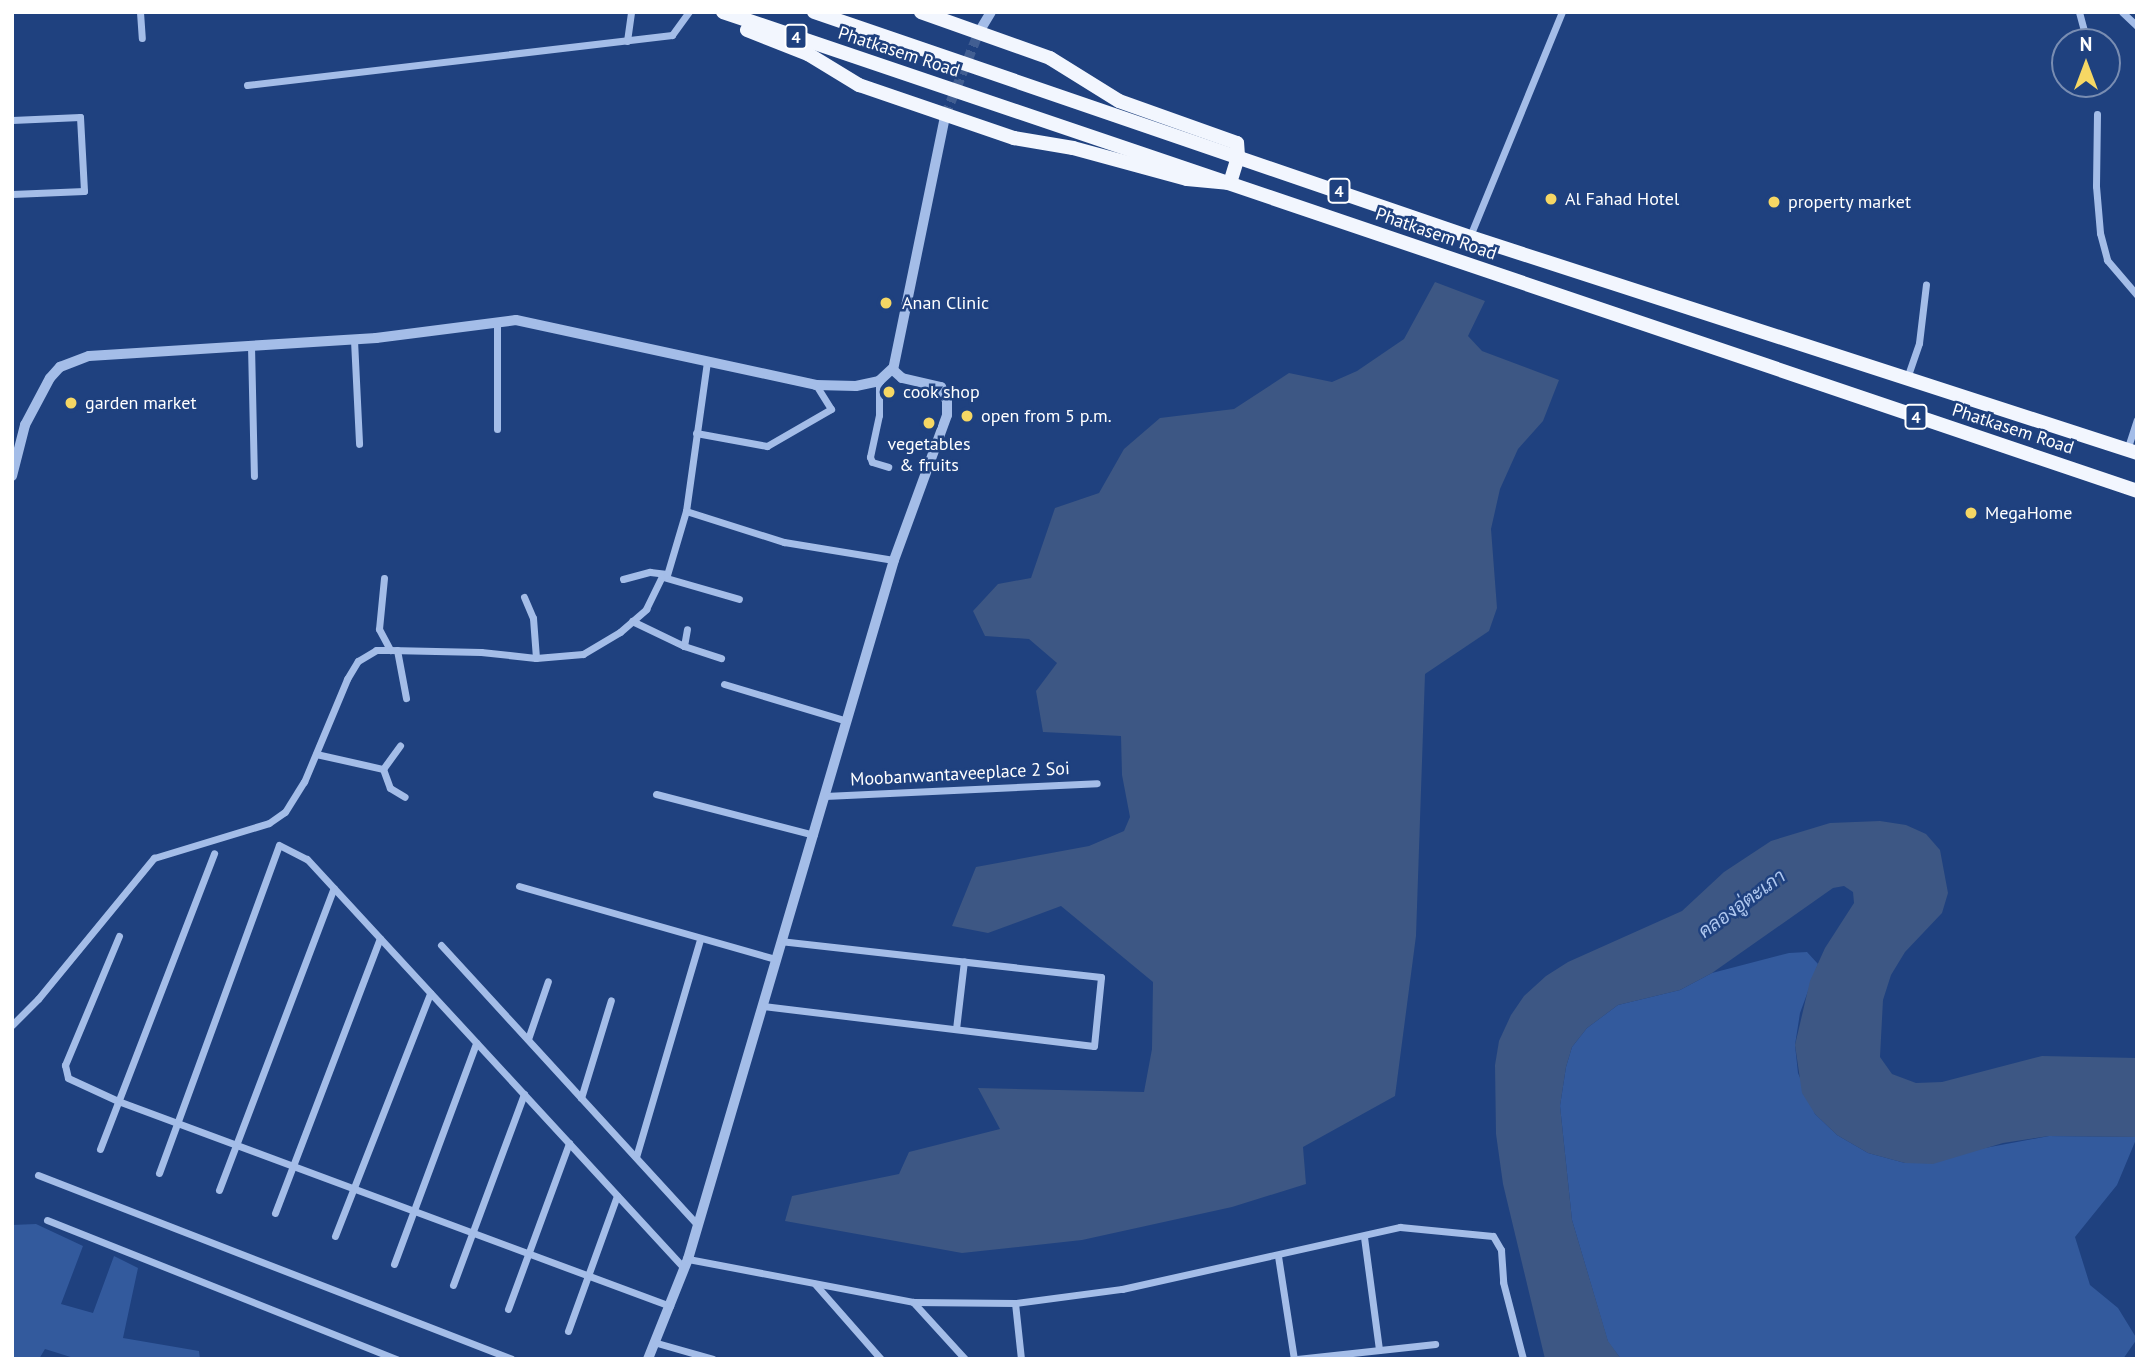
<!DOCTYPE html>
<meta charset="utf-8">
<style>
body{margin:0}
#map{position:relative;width:2149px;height:1371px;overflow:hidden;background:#1f417f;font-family:"PT Sans",Sarabun,sans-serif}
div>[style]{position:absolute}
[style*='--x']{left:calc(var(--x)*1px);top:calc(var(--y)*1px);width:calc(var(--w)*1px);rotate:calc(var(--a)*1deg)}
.green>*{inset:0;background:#335a9d}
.water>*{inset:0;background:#3d5784}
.tertiary-tunnel>*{height:10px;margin-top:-5px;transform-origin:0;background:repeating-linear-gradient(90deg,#415e92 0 10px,transparent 0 15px)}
.minor>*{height:7px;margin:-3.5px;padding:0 3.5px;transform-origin:3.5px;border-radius:3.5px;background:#a4bde8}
.tertiary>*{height:10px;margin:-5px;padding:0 5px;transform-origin:5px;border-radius:5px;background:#a4bde8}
.trunk>*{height:14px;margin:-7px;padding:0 7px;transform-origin:7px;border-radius:7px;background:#f2f6fe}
.dots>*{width:19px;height:19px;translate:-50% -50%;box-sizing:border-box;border:4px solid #1f417f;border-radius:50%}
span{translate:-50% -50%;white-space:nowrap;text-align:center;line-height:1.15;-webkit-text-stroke:5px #1f417f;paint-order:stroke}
.shield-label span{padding:2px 5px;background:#1f417f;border:2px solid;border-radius:5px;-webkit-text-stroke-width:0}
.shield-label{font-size:16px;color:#fff;font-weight:700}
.street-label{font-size:18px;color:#fff}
.poi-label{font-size:18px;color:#fff}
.left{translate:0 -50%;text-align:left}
.water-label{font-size:19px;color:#afc7ef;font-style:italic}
.frame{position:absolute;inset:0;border:14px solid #fff;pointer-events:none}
.north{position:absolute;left:2051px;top:28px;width:70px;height:70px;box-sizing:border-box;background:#1f417f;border:2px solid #798db2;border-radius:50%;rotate:0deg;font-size:19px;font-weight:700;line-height:28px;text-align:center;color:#fff}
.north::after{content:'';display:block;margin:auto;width:24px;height:32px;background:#f6d764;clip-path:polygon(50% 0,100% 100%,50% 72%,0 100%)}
</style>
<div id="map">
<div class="green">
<i style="clip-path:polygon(1807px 952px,1818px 964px,1800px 1013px,1795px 1045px,1798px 1073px,1815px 1114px,1837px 1135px,1868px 1153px,1905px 1163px,2049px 1136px,2137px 1137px,2117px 1185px,2075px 1237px,2090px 1285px,2118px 1308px,2137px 1339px,2123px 1359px,1621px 1359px,1608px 1342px,1572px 1220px,1560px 1106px,1566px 1067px,1572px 1047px,1587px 1028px,1618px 1005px,1680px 990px,1712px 973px,1789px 953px)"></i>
<i style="clip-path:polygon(36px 1224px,83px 1246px,61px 1304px,93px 1313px,114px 1256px,138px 1268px,123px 1338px,199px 1351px,200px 1359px,77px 1359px,45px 1349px,39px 1359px,12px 1359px,12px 1225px)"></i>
</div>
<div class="water">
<i style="clip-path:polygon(1435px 282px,1485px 301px,1468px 336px,1482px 351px,1559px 380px,1543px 421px,1518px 449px,1500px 489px,1491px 529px,1497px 608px,1489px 631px,1425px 674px,1416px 936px,1395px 1096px,1303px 1147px,1306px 1184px,1232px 1207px,1082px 1240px,962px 1253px,785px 1221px,792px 1196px,899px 1174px,909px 1152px,1000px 1129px,978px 1088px,1144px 1092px,1152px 1049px,1153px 982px,1061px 906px,988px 933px,952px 926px,976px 867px,1089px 846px,1124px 831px,1130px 817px,1122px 775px,1121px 736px,1043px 732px,1036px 691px,1057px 663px,1029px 639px,985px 636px,973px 611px,998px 584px,1031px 578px,1055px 508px,1099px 493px,1124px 449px,1160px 418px,1234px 409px,1289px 373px,1332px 382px,1357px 371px,1404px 339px)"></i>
<i style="clip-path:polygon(1880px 821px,1906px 825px,1926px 834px,1940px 850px,1948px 893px,1942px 913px,1905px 952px,1891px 975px,1883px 1000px,1880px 1057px,1892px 1074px,1916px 1083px,1942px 1082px,2042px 1056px,2137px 1058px,2137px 1137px,2049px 1136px,2003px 1143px,1933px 1164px,1905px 1163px,1868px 1153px,1837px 1135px,1815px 1114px,1802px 1093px,1795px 1045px,1810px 981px,1825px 948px,1854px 903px,1853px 892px,1844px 886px,1833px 888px,1712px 973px,1680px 990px,1618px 1005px,1587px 1028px,1572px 1047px,1566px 1067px,1560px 1106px,1572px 1220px,1608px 1341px,1621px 1359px,1545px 1359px,1503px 1184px,1496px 1134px,1495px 1065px,1499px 1041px,1511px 1015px,1524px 996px,1546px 976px,1568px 962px,1682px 911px,1724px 872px,1771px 841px,1830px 823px)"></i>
</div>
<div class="tertiary-tunnel">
<i style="--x:945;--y:116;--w:91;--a:-68"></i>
</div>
<div class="minor">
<i style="--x:140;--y:12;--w:26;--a:86"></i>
<i style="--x:2079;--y:12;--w:31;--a:75"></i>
<i style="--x:2122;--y:12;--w:21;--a:43"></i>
<i style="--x:627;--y:41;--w:29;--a:-82"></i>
<i style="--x:2099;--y:84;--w:4;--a:76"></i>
<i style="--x:247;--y:85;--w:428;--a:-6.7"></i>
<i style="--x:672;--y:35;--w:29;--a:-54"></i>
<i style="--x:2097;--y:114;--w:72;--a:90.8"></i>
<i style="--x:2096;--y:186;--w:47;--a:85.1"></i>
<i style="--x:2100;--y:233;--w:28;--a:75"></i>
<i style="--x:2107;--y:260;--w:46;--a:49.4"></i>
<i style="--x:12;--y:120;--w:68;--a:-2.5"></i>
<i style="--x:80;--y:117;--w:74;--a:86.9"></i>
<i style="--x:84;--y:191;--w:72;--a:177.6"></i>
<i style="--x:1470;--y:236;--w:242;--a:-67.7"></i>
<i style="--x:497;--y:322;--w:107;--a:90"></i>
<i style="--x:354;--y:340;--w:104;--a:87.2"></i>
<i style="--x:251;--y:346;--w:130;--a:88.7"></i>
<i style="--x:1907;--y:378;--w:37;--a:-71"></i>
<i style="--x:1919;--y:343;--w:59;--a:-83.2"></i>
<i style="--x:879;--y:381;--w:34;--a:90"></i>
<i style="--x:879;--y:415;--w:43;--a:102.1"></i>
<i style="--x:870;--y:457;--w:5;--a:68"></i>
<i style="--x:872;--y:462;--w:17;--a:17"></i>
<i style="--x:696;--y:433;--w:72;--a:10.4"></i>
<i style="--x:767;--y:446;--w:74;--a:-30"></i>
<i style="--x:831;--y:409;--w:28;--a:-122"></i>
<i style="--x:2127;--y:450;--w:32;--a:-72"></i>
<i style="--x:686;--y:511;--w:103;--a:17.6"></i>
<i style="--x:784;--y:542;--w:111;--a:9.3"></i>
<i style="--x:663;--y:577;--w:79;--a:16.1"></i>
<i style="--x:384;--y:578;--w:51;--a:95.6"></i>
<i style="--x:379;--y:629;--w:24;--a:62"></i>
<i style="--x:623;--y:579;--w:28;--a:-15"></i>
<i style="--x:650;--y:572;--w:17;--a:7"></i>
<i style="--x:524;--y:597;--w:23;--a:67"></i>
<i style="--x:533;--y:618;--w:40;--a:85.7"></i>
<i style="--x:632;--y:621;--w:58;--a:25.7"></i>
<i style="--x:684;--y:646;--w:39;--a:18"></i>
<i style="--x:684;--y:646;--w:17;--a:-80"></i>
<i style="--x:397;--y:650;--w:49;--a:79.4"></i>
<i style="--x:724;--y:684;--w:128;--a:16.7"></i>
<i style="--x:316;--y:754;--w:69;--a:12.6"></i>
<i style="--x:383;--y:769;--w:29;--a:-54"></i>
<i style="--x:383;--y:769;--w:20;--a:70"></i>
<i style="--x:390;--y:788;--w:17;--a:31"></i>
<i style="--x:656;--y:794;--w:163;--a:14.5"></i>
<i style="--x:825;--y:796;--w:272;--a:-2.7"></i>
<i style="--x:519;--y:886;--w:267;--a:15.9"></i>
<i style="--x:119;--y:936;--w:140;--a:112.7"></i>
<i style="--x:65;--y:1065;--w:13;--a:77"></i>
<i style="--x:68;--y:1078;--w:55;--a:24.7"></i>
<i style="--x:118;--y:1101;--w:589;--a:20.37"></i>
<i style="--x:441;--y:945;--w:380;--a:47.5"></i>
<i style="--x:763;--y:1006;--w:333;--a:6.9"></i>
<i style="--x:1094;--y:1046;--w:69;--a:-84.2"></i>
<i style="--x:1101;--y:977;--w:321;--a:-173.6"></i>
<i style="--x:12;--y:1025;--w:37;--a:-45"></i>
<i style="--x:38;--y:999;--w:183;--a:-50.6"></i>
<i style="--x:154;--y:858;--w:120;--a:-16.9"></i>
<i style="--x:269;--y:823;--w:19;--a:-35"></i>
<i style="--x:285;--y:812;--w:36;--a:-58"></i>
<i style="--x:304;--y:782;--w:112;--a:-67.3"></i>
<i style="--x:347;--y:679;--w:21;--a:-59"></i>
<i style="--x:358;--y:661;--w:21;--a:-31"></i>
<i style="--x:376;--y:650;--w:14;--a:0"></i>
<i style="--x:390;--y:650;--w:91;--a:1.3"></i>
<i style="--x:481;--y:652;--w:55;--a:6.2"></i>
<i style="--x:536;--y:658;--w:47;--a:-4.9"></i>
<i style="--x:583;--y:654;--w:43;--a:-30.7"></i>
<i style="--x:620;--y:632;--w:35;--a:-41"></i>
<i style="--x:646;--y:609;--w:37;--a:-64"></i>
<i style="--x:662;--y:576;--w:5;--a:-11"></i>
<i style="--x:667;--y:575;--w:67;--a:-73.5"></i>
<i style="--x:686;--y:511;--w:150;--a:-82"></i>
<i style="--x:956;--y:1029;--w:68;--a:-83.3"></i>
<i style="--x:528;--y:1039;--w:61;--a:-71"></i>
<i style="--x:581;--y:1098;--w:102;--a:-73"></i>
<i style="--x:100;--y:1149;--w:317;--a:-68.9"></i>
<i style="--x:636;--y:1157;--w:227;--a:-73.6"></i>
<i style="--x:159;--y:1173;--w:349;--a:-69.9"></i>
<i style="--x:279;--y:845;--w:31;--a:27"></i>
<i style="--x:307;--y:859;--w:556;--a:47.33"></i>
<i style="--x:38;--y:1175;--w:508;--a:21.22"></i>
<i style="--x:219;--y:1190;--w:323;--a:-69.2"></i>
<i style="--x:275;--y:1213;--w:294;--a:-69.1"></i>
<i style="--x:47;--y:1220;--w:377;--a:21.7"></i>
<i style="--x:335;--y:1236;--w:261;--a:-68.6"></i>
<i style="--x:1364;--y:1237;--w:114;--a:82.4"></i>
<i style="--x:1278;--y:1256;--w:104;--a:81.2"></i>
<i style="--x:688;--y:1259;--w:229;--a:10.8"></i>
<i style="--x:913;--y:1302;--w:102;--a:0.6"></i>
<i style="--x:1015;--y:1303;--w:108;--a:-7.5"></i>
<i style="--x:1122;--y:1289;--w:285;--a:-12.6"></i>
<i style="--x:1400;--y:1227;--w:93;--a:5.5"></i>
<i style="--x:1493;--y:1236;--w:16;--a:60"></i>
<i style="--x:1501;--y:1250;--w:32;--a:86"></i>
<i style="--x:1503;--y:1282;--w:80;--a:75.4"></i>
<i style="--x:394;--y:1264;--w:236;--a:-69.6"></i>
<i style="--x:815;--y:1284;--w:100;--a:48.7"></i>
<i style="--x:453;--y:1285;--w:204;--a:-69.6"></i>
<i style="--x:913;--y:1302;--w:77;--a:47.6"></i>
<i style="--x:1015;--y:1303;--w:56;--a:83.9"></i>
<i style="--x:508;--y:1309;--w:177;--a:-69.8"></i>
<i style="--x:568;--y:1331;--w:144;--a:-70.1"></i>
<i style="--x:657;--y:1343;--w:58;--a:15.9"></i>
<i style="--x:1297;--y:1359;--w:139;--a:-6.2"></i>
</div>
<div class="tertiary">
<i style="--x:979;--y:32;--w:23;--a:-59"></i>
<i style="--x:12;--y:476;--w:53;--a:-75.7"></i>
<i style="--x:25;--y:425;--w:53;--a:-62"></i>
<i style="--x:50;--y:378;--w:15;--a:-48"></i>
<i style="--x:60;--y:367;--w:31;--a:-21"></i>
<i style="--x:89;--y:356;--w:288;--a:-3.6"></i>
<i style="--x:376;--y:338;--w:141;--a:-7.3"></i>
<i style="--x:516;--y:320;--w:307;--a:12.2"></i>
<i style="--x:816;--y:385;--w:40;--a:1.4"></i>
<i style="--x:856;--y:386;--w:24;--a:-12"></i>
<i style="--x:879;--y:381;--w:18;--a:-43"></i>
<i style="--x:648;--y:1359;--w:108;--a:-68.2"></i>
<i style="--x:688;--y:1259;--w:729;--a:-73.58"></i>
<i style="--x:894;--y:560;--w:154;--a:-69.9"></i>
<i style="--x:947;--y:415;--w:14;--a:-90"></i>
<i style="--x:947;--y:401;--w:15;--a:-113"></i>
<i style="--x:941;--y:387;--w:40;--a:-167"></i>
<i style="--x:902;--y:378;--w:12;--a:-138"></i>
<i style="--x:893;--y:370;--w:259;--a:-78.4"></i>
</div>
<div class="trunk">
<i style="--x:723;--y:12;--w:1493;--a:18.71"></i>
<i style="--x:814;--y:12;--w:694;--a:18.93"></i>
<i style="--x:1470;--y:237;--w:701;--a:17.94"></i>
<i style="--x:747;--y:30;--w:66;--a:21.5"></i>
<i style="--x:808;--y:54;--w:60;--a:31.3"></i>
<i style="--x:859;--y:85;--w:164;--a:18.9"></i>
<i style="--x:1014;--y:138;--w:60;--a:9.6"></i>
<i style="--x:1073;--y:148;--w:118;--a:15.2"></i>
<i style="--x:1187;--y:179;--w:43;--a:5.3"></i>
<i style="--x:1230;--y:183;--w:28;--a:-73"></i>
<i style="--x:1238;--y:156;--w:13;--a:-94"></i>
<i style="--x:1237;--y:143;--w:125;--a:-160.4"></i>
<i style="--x:1119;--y:101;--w:81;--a:-148.1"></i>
<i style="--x:1050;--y:58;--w:137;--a:-160.4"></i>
</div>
<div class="dots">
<i style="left:1551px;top:199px;background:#f6d764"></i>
<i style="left:1774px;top:202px;background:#f6d764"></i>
<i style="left:886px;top:303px;background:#f6d764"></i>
<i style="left:889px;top:392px;background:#f6d764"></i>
<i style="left:71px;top:403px;background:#f6d764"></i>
<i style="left:967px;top:416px;background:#f6d764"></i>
<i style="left:929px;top:423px;background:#f6d764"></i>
<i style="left:1971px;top:513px;background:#f6d764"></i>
</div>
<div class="shield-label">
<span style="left:796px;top:37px">4</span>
<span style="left:1339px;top:191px">4</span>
<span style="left:1916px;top:417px">4</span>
</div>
<div class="street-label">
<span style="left:899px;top:52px;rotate:18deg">Phatkasem Road</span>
<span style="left:1436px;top:234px;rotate:19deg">Phatkasem Road</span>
<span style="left:2013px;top:429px;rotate:18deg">Phatkasem Road</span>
<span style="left:960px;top:774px;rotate:-3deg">Moobanwantaveeplace 2 Soi</span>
</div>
<div class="poi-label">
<span class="left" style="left:1565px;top:199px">Al Fahad Hotel</span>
<span class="left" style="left:1788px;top:202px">property market</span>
<span class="left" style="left:902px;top:303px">Anan Clinic</span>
<span class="left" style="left:903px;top:392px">cook shop</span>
<span class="left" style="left:85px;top:403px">garden market</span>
<span class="left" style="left:981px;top:416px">open from 5 p.m.</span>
<span style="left:929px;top:455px">vegetables<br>&amp; fruits</span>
<span class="left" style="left:1985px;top:513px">MegaHome</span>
</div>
<div class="water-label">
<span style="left:1742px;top:904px;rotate:-36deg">คลองอู่ตะเภา</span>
</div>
<div class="frame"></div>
<div class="north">N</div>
</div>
